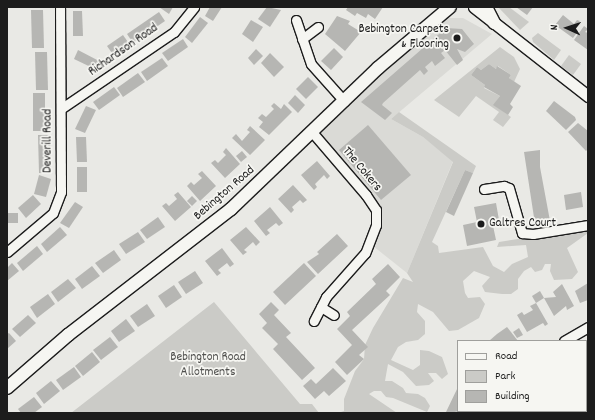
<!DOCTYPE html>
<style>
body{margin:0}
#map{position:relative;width:595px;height:420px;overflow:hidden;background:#e9e9e5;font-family:Dekko,sans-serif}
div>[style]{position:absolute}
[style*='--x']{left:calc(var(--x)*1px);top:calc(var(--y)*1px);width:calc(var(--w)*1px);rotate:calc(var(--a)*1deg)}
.built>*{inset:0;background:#dadad6}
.green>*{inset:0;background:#cbcbc7}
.building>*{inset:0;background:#b6b6b3}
.roads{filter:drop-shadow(1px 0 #1c1c1c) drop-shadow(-1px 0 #1c1c1c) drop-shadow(0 1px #1c1c1c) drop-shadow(0 -1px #1c1c1c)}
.minor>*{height:9px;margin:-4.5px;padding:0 4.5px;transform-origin:4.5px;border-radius:4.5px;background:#f6f6f2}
.tertiary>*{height:11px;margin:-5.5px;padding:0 5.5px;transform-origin:5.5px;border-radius:5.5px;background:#f6f6f2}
.secondary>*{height:12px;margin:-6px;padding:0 6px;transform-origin:6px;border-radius:6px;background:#f6f6f2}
.dots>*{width:11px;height:11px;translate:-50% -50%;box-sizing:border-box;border:2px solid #f6f6f2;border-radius:50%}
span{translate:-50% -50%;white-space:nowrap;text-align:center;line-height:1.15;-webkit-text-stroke:3.5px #f6f6f2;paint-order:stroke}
.poi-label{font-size:13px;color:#1c1c1c}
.right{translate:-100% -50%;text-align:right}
.left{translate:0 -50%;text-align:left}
.street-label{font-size:13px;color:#1c1c1c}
.park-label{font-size:13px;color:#51514f}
.frame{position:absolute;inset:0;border:8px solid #1c1c1c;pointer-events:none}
.legend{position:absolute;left:457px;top:340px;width:130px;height:72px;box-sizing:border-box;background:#f6f6f2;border:1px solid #9f9f9c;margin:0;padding:5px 7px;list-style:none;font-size:12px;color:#1c1c1c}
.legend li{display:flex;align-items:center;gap:8px;height:20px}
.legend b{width:20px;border:1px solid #9f9f9c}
.north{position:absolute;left:547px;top:8px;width:40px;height:40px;-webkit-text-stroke:3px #f6f6f2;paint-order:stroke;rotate:273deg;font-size:11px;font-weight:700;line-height:16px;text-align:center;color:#1c1c1c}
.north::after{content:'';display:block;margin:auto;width:14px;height:18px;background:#1c1c1c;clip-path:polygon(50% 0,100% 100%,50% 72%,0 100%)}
</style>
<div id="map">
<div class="built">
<i style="clip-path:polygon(445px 18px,463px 18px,492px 34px,391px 119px,423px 137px,453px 161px,407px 273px,373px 246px,378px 228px,379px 209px,316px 132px,375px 77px)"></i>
</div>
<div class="green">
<i style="clip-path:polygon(498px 7px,509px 7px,529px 22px,520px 30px)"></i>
<i style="clip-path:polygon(538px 33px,561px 50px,554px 60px,533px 42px,532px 38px)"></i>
<i style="clip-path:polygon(500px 47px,514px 57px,520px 69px,514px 82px,509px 78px,511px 75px,498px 66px,496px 69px,489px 64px,481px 70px,477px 67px,471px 75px,485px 85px,484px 88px,500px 96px,494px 105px,511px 117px,503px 127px,493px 120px,499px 112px,476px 96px,459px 117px,434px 100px)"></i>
<i style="clip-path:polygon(569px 55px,581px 64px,573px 75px,561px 66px)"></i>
<i style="clip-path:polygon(399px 112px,476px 166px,473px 173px,465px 170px,432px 242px,438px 246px,439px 253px,483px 247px,493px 266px,504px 272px,512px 264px,528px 257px,526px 245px,497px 247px,499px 242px,588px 228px,588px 233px,567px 248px,578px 272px,572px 279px,554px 280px,550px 271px,551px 264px,545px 264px,542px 270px,535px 272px,531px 267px,524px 271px,518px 279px,518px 289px,511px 294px,502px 294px,485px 292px,482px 286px,490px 277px,474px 271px,463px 281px,465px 293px,468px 298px,480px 297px,485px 304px,479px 318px,458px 330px,449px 331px,433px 312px,418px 304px,417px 312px,425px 321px,425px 334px,418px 340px,406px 342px,398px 347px,391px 360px,413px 370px,420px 365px,420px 350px,429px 351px,442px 357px,448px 374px,442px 379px,436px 373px,428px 373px,434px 381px,429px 385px,416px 386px,403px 372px,388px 364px,385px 381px,392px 381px,403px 388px,406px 393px,418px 394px,425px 398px,430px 406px,427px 412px,393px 398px,386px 397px,381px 391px,374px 391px,369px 394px,397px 413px,338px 413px,344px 411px,344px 399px,355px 371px,364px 359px,365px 345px,373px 328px,403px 278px,413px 282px,407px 273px,453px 162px,423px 137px,391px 119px)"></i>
<i style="clip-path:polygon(214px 302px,300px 404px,312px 404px,319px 413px,71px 413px)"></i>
</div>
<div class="building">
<i style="clip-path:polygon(159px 7px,173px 7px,169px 14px)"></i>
<i style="clip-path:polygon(210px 7px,222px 7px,213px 21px,205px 16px)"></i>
<i style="clip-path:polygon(267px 7px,281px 10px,270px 27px,258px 19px)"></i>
<i style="clip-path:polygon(348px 7px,383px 7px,375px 19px,368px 14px,366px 18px,357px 13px,355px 16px,346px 10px)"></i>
<i style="clip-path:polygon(516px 7px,533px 7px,527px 15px)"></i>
<i style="clip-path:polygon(31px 10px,43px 10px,44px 48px,32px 48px)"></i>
<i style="clip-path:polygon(73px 11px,82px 11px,83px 36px,73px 36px)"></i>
<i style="clip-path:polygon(159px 12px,165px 21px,133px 43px,127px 34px)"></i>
<i style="clip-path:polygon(563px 15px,574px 24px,577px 20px,580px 21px,574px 28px,578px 31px,573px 38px,555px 25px)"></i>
<i style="clip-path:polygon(337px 16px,350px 21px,348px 24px,361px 32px,345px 51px,325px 34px)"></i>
<i style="clip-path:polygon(200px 17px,208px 23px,192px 43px,185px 37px)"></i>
<i style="clip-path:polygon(251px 20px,263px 27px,253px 42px,242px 34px)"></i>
<i style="clip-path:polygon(584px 26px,588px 29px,585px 32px,588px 33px,588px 50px,574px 40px)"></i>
<i style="clip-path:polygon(446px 28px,462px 29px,474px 44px,465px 52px,457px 49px,463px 60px,457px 65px,445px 50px,441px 53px,445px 58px,435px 66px,432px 61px,425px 67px,428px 71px,424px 75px,420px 70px,383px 103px,382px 105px,392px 113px,385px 120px,361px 102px)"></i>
<i style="clip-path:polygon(123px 35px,130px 45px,114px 56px,107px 46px)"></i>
<i style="clip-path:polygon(183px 39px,188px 47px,168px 61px,162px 53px)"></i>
<i style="clip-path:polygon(334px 48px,343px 57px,331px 70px,321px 61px)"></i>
<i style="clip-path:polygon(256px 49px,263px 56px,254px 65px,248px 58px)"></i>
<i style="clip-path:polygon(78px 50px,101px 62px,97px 70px,74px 59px)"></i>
<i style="clip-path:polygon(35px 52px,47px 52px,48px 90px,36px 90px)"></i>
<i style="clip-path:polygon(270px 53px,284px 67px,274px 77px,261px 63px)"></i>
<i style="clip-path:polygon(162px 58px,168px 66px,147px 81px,141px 72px)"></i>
<i style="clip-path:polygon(489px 64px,496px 69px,497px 66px,511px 75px,509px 78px,521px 86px,510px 104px,513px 107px,508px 115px,493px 105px,500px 96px,484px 87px,485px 85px,471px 75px,477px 67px,481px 70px)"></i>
<i style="clip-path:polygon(138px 73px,145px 82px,123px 97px,117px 88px)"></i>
<i style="clip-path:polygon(308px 77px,318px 87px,306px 99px,296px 89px)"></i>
<i style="clip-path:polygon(114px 87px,120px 95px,99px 110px,93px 102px)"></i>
<i style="clip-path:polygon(33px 93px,45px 93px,45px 131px,33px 131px)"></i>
<i style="clip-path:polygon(295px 95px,305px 105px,298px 113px,288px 103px)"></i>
<i style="clip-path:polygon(554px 101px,575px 117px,576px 120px,566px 130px,546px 111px)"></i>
<i style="clip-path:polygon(274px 103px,281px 109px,284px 104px,292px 112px,269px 135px,259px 127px,263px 122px,258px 118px,262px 114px,266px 117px,274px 109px,271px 106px)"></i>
<i style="clip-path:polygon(86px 106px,96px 110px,85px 133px,75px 129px)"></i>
<i style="clip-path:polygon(578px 123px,588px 131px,588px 149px,586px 151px,568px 132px)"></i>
<i style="clip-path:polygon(368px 125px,411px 175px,381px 200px,339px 150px)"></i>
<i style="clip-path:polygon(250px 126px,265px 140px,250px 155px,232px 138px,236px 134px,242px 141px,250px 132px,247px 130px)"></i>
<i style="clip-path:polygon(38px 135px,50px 135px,51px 173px,39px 173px)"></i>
<i style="clip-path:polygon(76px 137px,86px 137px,87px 162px,77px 162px)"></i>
<i style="clip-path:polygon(226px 148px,240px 164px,225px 178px,211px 163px,215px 160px,218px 163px,226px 155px,223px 152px)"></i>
<i style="clip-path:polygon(540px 150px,540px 167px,550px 221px,535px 224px,524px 152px)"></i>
<i style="clip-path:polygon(242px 151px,247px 157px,241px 162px,236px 156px)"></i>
<i style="clip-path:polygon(317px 161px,330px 176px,327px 179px,324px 175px,315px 184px,317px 187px,314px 190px,301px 175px)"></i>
<i style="clip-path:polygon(77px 167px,87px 167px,87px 192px,77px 192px)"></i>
<i style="clip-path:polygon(465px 170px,473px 173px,454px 216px,446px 212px)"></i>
<i style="clip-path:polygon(202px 171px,216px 186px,200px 201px,187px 186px,191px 182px,194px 185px,202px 178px,198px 174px)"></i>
<i style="clip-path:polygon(39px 175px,51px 179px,46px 197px,34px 194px)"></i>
<i style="clip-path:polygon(293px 185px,307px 200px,303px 203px,300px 200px,292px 207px,294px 210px,291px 213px,278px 199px)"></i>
<i style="clip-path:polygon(178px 192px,191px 207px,175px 221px,162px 206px,166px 203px,169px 206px,177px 199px,174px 195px)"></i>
<i style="clip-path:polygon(581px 192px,583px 207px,566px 210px,564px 195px)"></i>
<i style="clip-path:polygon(33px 195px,41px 204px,26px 218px,18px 208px)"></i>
<i style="clip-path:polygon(192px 196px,197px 201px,192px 206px,187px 201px)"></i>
<i style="clip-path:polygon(75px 202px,83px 207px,69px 228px,60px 223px)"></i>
<i style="clip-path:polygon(496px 203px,499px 220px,492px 221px,496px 240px,467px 246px,463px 225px,477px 222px,474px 207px)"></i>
<i style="clip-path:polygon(270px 207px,283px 223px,279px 226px,276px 223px,267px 230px,270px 233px,266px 236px,254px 221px)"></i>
<i style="clip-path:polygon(7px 213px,18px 213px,18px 223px,7px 223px)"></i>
<i style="clip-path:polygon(158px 217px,165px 227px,147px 239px,140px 230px)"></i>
<i style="clip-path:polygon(60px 227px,67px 235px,47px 252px,41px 244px)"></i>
<i style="clip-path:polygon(246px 227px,260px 242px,256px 246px,253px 242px,244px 250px,247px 252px,243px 255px,230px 240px)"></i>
<i style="clip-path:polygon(138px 232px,145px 242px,126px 254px,119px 244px)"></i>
<i style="clip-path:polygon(337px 234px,348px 246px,318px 274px,307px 262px,319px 254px,317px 252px)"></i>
<i style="clip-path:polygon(37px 246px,43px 254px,23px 271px,17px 263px)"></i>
<i style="clip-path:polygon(222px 248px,234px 264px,230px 267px,227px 263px,218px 270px,221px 273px,217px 276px,205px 261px)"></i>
<i style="clip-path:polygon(114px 250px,121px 260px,103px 273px,95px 263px)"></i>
<i style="clip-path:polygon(12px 263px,19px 271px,7px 281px,7px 268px)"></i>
<i style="clip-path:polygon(304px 263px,316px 276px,285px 305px,273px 292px)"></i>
<i style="clip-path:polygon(388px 264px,400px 277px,386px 291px,390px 295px,352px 330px,368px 347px,359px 355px,364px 359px,347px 375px,335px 362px,352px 345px,337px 329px,350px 316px,347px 312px,376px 284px,372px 279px)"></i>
<i style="clip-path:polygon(92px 266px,100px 276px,82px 289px,75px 279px)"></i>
<i style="clip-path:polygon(195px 271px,203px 283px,186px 294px,178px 282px)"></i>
<i style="clip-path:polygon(68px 279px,76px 288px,58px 302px,51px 292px)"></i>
<i style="clip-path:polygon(588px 283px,588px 300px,580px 303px,575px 291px)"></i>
<i style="clip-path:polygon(562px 284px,574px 306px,567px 310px,566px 306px,554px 316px,544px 298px,556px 297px,553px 292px)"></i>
<i style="clip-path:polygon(174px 285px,182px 297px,166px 308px,158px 296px)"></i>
<i style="clip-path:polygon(540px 291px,544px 298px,536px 303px,532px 296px)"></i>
<i style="clip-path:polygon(48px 294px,55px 304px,37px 318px,30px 307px)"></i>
<i style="clip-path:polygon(271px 302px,279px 310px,274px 315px,291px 333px,286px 337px,315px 368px,302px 380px,273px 349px,278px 344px,262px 328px,267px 323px,259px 314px)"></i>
<i style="clip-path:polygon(536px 303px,548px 324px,545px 326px,543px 323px,527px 332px,517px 315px,522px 312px,524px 315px,533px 310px,530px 306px)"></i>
<i style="clip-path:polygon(147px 304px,155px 316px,138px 327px,130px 316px)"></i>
<i style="clip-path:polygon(28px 315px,36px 323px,20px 337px,12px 329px)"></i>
<i style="clip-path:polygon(126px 319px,135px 331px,119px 342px,111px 331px)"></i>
<i style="clip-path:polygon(507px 327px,518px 341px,489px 341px,497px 334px)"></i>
<i style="clip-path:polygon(519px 328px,523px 335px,517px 338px,513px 332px)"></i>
<i style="clip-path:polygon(9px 333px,16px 341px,7px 349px,7px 334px)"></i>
<i style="clip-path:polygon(110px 337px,118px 347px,101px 360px,93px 350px)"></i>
<i style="clip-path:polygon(92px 352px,100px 362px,83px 376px,75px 366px)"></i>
<i style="clip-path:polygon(588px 359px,588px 381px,586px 382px,586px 360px)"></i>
<i style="clip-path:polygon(74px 367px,81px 377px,63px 390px,56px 380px)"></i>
<i style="clip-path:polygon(333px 368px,346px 381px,329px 396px,324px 391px,315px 399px,303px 386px,311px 379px,316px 384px)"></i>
<i style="clip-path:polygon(51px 381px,60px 391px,44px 404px,36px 393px)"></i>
<i style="clip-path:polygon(458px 387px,458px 411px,461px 411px,448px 413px,446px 412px)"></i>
<i style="clip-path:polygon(34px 397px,42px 407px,34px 413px,21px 413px,18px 409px)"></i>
</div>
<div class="roads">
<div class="minor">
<i style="--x:296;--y:20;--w:46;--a:71.2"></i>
<i style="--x:311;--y:64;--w:50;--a:48.3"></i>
<i style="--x:302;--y:39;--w:20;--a:-37"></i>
<i style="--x:62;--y:108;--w:135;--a:-34.2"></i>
<i style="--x:174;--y:32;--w:32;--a:-51"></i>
<i style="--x:312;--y:132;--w:83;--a:49.4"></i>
<i style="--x:366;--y:195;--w:18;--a:56"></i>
<i style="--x:376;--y:210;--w:15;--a:90"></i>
<i style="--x:376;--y:225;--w:30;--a:111"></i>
<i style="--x:365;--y:253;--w:59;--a:131.6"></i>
<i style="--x:326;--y:297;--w:27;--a:117"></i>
<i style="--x:484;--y:189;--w:20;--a:-9"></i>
<i style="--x:504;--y:186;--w:5;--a:22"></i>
<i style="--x:509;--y:188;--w:47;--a:73.9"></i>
<i style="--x:522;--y:233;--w:11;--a:5"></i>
<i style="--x:533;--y:234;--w:56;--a:-9.3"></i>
<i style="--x:7;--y:252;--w:60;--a:-40.3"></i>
<i style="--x:53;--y:213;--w:22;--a:-69"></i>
<i style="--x:61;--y:192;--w:185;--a:-90.3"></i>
<i style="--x:321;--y:307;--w:15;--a:32"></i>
<i style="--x:564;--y:341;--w:28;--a:-30"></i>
<i style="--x:488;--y:413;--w:2;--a:-63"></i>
</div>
<div class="tertiary">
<i style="--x:474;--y:7;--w:145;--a:38"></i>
</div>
<div class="secondary">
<i style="--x:486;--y:7;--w:18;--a:63"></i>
<i style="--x:7;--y:388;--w:81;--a:-41"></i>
<i style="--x:68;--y:335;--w:206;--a:-37.7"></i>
<i style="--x:231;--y:209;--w:204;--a:-43.8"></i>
<i style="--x:378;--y:68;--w:94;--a:-40.3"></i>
</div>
</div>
<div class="dots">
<i style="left:457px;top:38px;background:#1c1c1c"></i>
<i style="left:481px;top:224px;background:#1c1c1c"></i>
</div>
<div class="poi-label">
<span class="right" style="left:449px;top:38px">Bebington Carpets<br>&amp; Flooring</span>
<span class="left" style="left:489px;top:224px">Galtres Court</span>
</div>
<div class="street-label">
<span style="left:124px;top:51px;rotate:-35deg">Richardson Road</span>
<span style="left:49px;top:141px;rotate:-90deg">Deverill Road</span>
<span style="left:361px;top:170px;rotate:50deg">The Cokers</span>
<span style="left:225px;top:194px;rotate:-41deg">Bebington Road</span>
</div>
<div class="park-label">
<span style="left:208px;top:366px">Bebington Road<br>Allotments</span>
</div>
<div class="frame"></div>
<ul class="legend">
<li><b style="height:5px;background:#f6f6f2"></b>Road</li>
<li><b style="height:11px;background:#cbcbc7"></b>Park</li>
<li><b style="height:11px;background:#b6b6b3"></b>Building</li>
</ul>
<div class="north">N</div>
</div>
